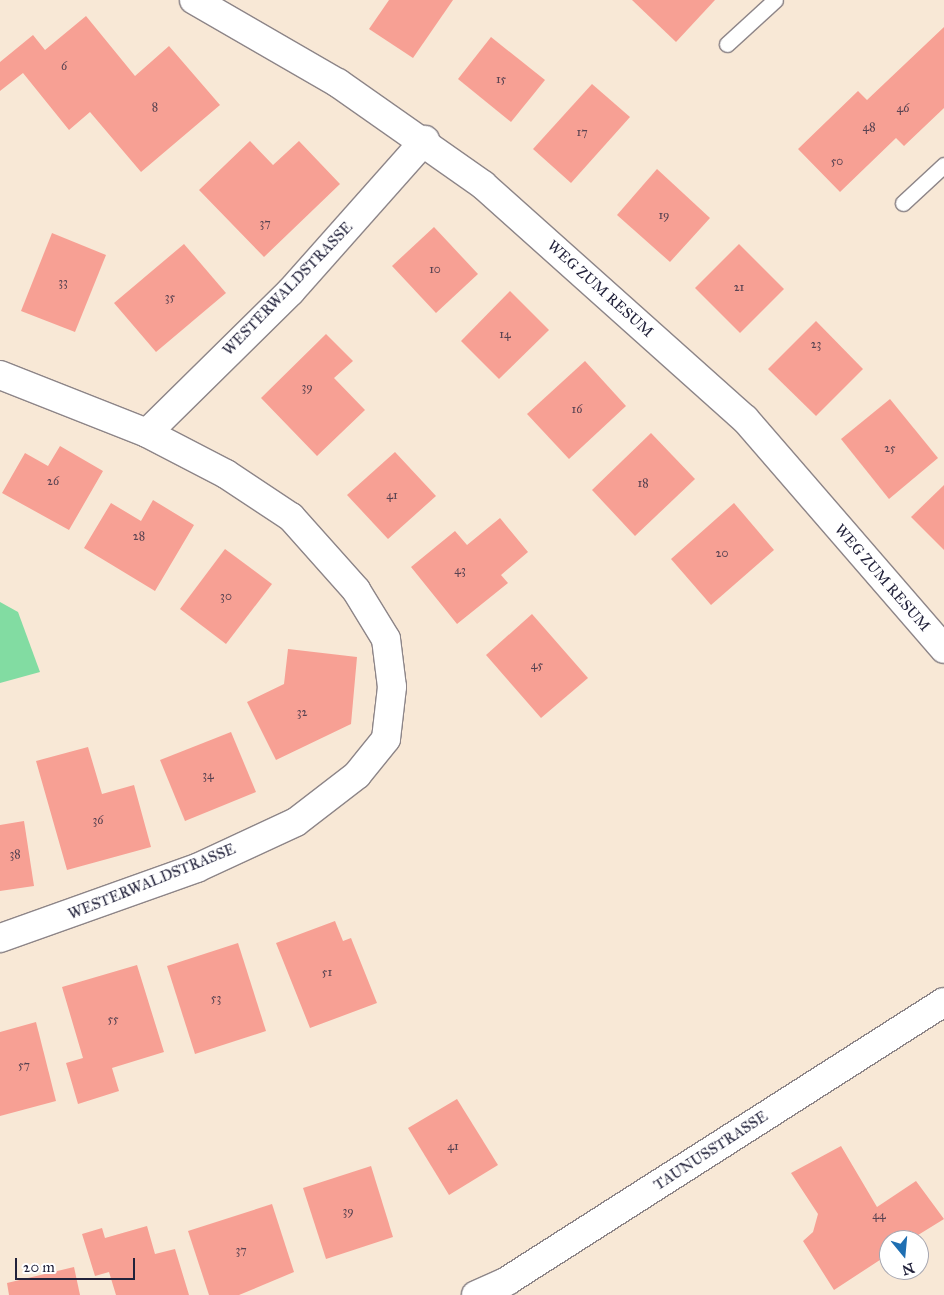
<!DOCTYPE html>
<style>
body{margin:0}
#map{position:relative;width:944px;height:1295px;overflow:hidden;background:#f8e8d6;font-family:"IM FELL Great Primer",serif}
div>[style]{position:absolute}
[style*='--x']{left:calc(var(--x)*1px);top:calc(var(--y)*1px);width:calc(var(--w)*1px);rotate:calc(var(--a)*1deg)}
.green>*{inset:0;background:#82dca2}
.building>*{inset:0;background:#f7a094}
.roads{filter:drop-shadow(1px 0 #8d8588) drop-shadow(-1px 0 #8d8588) drop-shadow(0 1px #8d8588) drop-shadow(0 -1px #8d8588)}
.lane>*{height:15px;margin:-7.5px;padding:0 7.5px;transform-origin:7.5px;border-radius:7.5px;background:#fff}
.street>*{height:28px;margin:-14px;padding:0 14px;transform-origin:14px;border-radius:14px;background:#fff}
span{translate:-50% -50%;white-space:nowrap;text-align:center;line-height:1.15;-webkit-text-stroke:4.5px #fff;paint-order:stroke}
.number-label{font-size:12px;color:#574251}
.number-label span{-webkit-text-stroke-width:0}
.street-label{font-size:15px;color:#22223b}
.north{position:absolute;left:879px;top:1230px;width:50px;height:50px;box-sizing:border-box;background:#fff;border:1px solid #a7a7b1;border-radius:50%;rotate:163deg;font-size:14px;font-weight:700;line-height:20px;text-align:center;color:#22223b}
.north::after{content:'';display:block;margin:auto;width:18px;height:22px;background:#1f6fb2;clip-path:polygon(50% 0,100% 100%,50% 72%,0 100%)}
.scale{position:absolute;left:15px;top:1258px;width:120px;height:22px;box-sizing:border-box;border:2px solid #22223b;border-top:0;padding-left:6px;font-size:15px;line-height:18px;white-space:nowrap;color:#22223b;-webkit-text-stroke:4px #fff;paint-order:stroke}
</style>
<div id="map">
<div class="green">
<i style="clip-path:polygon(0 602px,18px 612px,40px 672px,0 683px)"></i>
</div>
<div class="building">
<i style="clip-path:polygon(389px 0,453px 0,413px 58px,369px 29px)"></i>
<i style="clip-path:polygon(632px 0,715px 0,676px 42px)"></i>
<i style="clip-path:polygon(86px 16px,135px 76px,169px 46px,220px 105px,141px 172px,90px 112px,69px 130px,23px 73px,0 91px,0 62px,33px 35px,45px 50px)"></i>
<i style="clip-path:polygon(944px 27px,944px 108px,904px 146px,896px 138px,840px 192px,798px 149px,858px 91px,867px 100px)"></i>
<i style="clip-path:polygon(491px 37px,545px 80px,511px 122px,458px 79px)"></i>
<i style="clip-path:polygon(592px 84px,630px 117px,571px 183px,533px 149px)"></i>
<i style="clip-path:polygon(250px 141px,273px 165px,299px 141px,340px 184px,264px 257px,199px 190px)"></i>
<i style="clip-path:polygon(657px 169px,710px 218px,670px 262px,617px 215px)"></i>
<i style="clip-path:polygon(434px 227px,478px 274px,436px 313px,392px 266px)"></i>
<i style="clip-path:polygon(52px 233px,106px 255px,75px 332px,21px 311px)"></i>
<i style="clip-path:polygon(184px 244px,226px 293px,156px 352px,114px 303px)"></i>
<i style="clip-path:polygon(739px 244px,784px 289px,740px 333px,695px 288px)"></i>
<i style="clip-path:polygon(510px 291px,549px 330px,499px 379px,461px 341px)"></i>
<i style="clip-path:polygon(816px 321px,863px 369px,816px 416px,768px 369px)"></i>
<i style="clip-path:polygon(326px 334px,353px 361px,334px 378px,365px 410px,317px 456px,261px 398px)"></i>
<i style="clip-path:polygon(585px 361px,626px 406px,569px 459px,527px 414px)"></i>
<i style="clip-path:polygon(890px 399px,938px 458px,889px 499px,841px 439px)"></i>
<i style="clip-path:polygon(651px 433px,695px 479px,635px 536px,592px 490px)"></i>
<i style="clip-path:polygon(60px 446px,103px 471px,69px 530px,2px 493px,25px 453px,48px 466px)"></i>
<i style="clip-path:polygon(395px 452px,436px 496px,388px 539px,347px 495px)"></i>
<i style="clip-path:polygon(944px 485px,944px 550px,911px 517px)"></i>
<i style="clip-path:polygon(153px 500px,194px 525px,155px 591px,84px 548px,111px 503px,141px 521px)"></i>
<i style="clip-path:polygon(734px 503px,774px 550px,711px 605px,671px 559px)"></i>
<i style="clip-path:polygon(500px 518px,528px 552px,501px 575px,508px 583px,457px 624px,411px 567px,455px 531px,467px 545px)"></i>
<i style="clip-path:polygon(225px 549px,272px 584px,226px 644px,180px 609px)"></i>
<i style="clip-path:polygon(532px 614px,588px 678px,541px 718px,486px 655px)"></i>
<i style="clip-path:polygon(288px 649px,357px 657px,351px 724px,276px 760px,247px 702px,284px 684px)"></i>
<i style="clip-path:polygon(231px 732px,256px 792px,185px 821px,160px 760px)"></i>
<i style="clip-path:polygon(88px 747px,102px 794px,134px 785px,151px 847px,67px 870px,36px 761px)"></i>
<i style="clip-path:polygon(24px 821px,34px 886px,0 891px,0 825px)"></i>
<i style="clip-path:polygon(335px 921px,343px 941px,351px 938px,377px 1003px,310px 1028px,276px 943px)"></i>
<i style="clip-path:polygon(238px 943px,266px 1031px,195px 1054px,167px 966px)"></i>
<i style="clip-path:polygon(137px 965px,164px 1052px,112px 1068px,119px 1091px,78px 1104px,66px 1063px,83px 1058px,62px 987px)"></i>
<i style="clip-path:polygon(36px 1022px,56px 1101px,0 1116px,0 1032px)"></i>
<i style="clip-path:polygon(457px 1099px,498px 1165px,449px 1195px,408px 1128px)"></i>
<i style="clip-path:polygon(841px 1146px,877px 1207px,916px 1181px,944px 1219px,910px 1240px,889px 1240px,889px 1254px,834px 1290px,803px 1241px,813px 1232px,818px 1214px,791px 1173px)"></i>
<i style="clip-path:polygon(371px 1166px,393px 1237px,326px 1259px,303px 1188px)"></i>
<i style="clip-path:polygon(272px 1204px,294px 1272px,239px 1295px,209px 1295px,188px 1231px)"></i>
<i style="clip-path:polygon(147px 1226px,155px 1254px,175px 1249px,189px 1295px,116px 1295px,109px 1272px,95px 1276px,82px 1234px,102px 1228px,105px 1238px)"></i>
<i style="clip-path:polygon(74px 1267px,80px 1295px,9px 1295px,7px 1283px)"></i>
</div>
<div class="roads">
<div class="lane">
<i style="--x:727;--y:44;--w:65;--a:-42.5"></i>
<i style="--x:903;--y:203;--w:56;--a:-42.8"></i>
</div>
<div class="street">
<i style="--x:194;--y:0;--w:166;--a:30"></i>
<i style="--x:338;--y:83;--w:177;--a:35.1"></i>
<i style="--x:483;--y:185;--w:351;--a:41.8"></i>
<i style="--x:745;--y:419;--w:304;--a:49.1"></i>
<i style="--x:0;--y:375;--w:158;--a:21.5"></i>
<i style="--x:147;--y:433;--w:89;--a:27.4"></i>
<i style="--x:226;--y:474;--w:78;--a:33.5"></i>
<i style="--x:291;--y:517;--w:98;--a:48.3"></i>
<i style="--x:356;--y:590;--w:57;--a:58.5"></i>
<i style="--x:386;--y:639;--w:48;--a:82.9"></i>
<i style="--x:392;--y:687;--w:52;--a:96.6"></i>
<i style="--x:386;--y:739;--w:46;--a:128.9"></i>
<i style="--x:357;--y:775;--w:77;--a:142.4"></i>
<i style="--x:296;--y:822;--w:109;--a:155.1"></i>
<i style="--x:197;--y:868;--w:209;--a:160.4"></i>
<i style="--x:147;--y:433;--w:202;--a:-44.6"></i>
<i style="--x:291;--y:291;--w:202;--a:-48.4"></i>
<i style="--x:476;--y:1295;--w:34;--a:-24"></i>
<i style="--x:507;--y:1281;--w:518;--a:-32.56"></i>
</div>
</div>
<div class="number-label">
<span style="left:64px;top:67px">6</span>
<span style="left:501px;top:80px">15</span>
<span style="left:155px;top:108px">8</span>
<span style="left:903px;top:109px">46</span>
<span style="left:869px;top:128px">48</span>
<span style="left:582px;top:133px">17</span>
<span style="left:837px;top:162px">50</span>
<span style="left:664px;top:216px">19</span>
<span style="left:265px;top:224px">37</span>
<span style="left:435px;top:270px">10</span>
<span style="left:63px;top:283px">33</span>
<span style="left:739px;top:288px">21</span>
<span style="left:170px;top:298px">35</span>
<span style="left:505px;top:335px">14</span>
<span style="left:816px;top:345px">23</span>
<span style="left:307px;top:388px">39</span>
<span style="left:577px;top:410px">16</span>
<span style="left:890px;top:449px">25</span>
<span style="left:53px;top:482px">26</span>
<span style="left:643px;top:484px">18</span>
<span style="left:392px;top:496px">41</span>
<span style="left:139px;top:537px">28</span>
<span style="left:722px;top:554px">20</span>
<span style="left:460px;top:571px">43</span>
<span style="left:226px;top:597px">30</span>
<span style="left:537px;top:666px">45</span>
<span style="left:302px;top:713px">32</span>
<span style="left:208px;top:776px">34</span>
<span style="left:98px;top:821px">36</span>
<span style="left:15px;top:855px">38</span>
<span style="left:327px;top:973px">51</span>
<span style="left:216px;top:999px">53</span>
<span style="left:113px;top:1020px">55</span>
<span style="left:24px;top:1066px">57</span>
<span style="left:453px;top:1147px">41</span>
<span style="left:348px;top:1212px">39</span>
<span style="left:879px;top:1216px">44</span>
<span style="left:241px;top:1251px">37</span>
</div>
<div class="street-label">
<span style="left:288px;top:289px;rotate:-46deg">WESTERWALDSTRASSE</span>
<span style="left:600px;top:289px;rotate:42deg">WEG ZUM RESUM</span>
<span style="left:882px;top:578px;rotate:49deg">WEG ZUM RESUM</span>
<span style="left:152px;top:882px;rotate:-22deg">WESTERWALDSTRASSE</span>
<span style="left:711px;top:1151px;rotate:-33deg">TAUNUSSTRASSE</span>
</div>
<div class="north">N</div>
<div class="scale">20 m</div>
</div>
